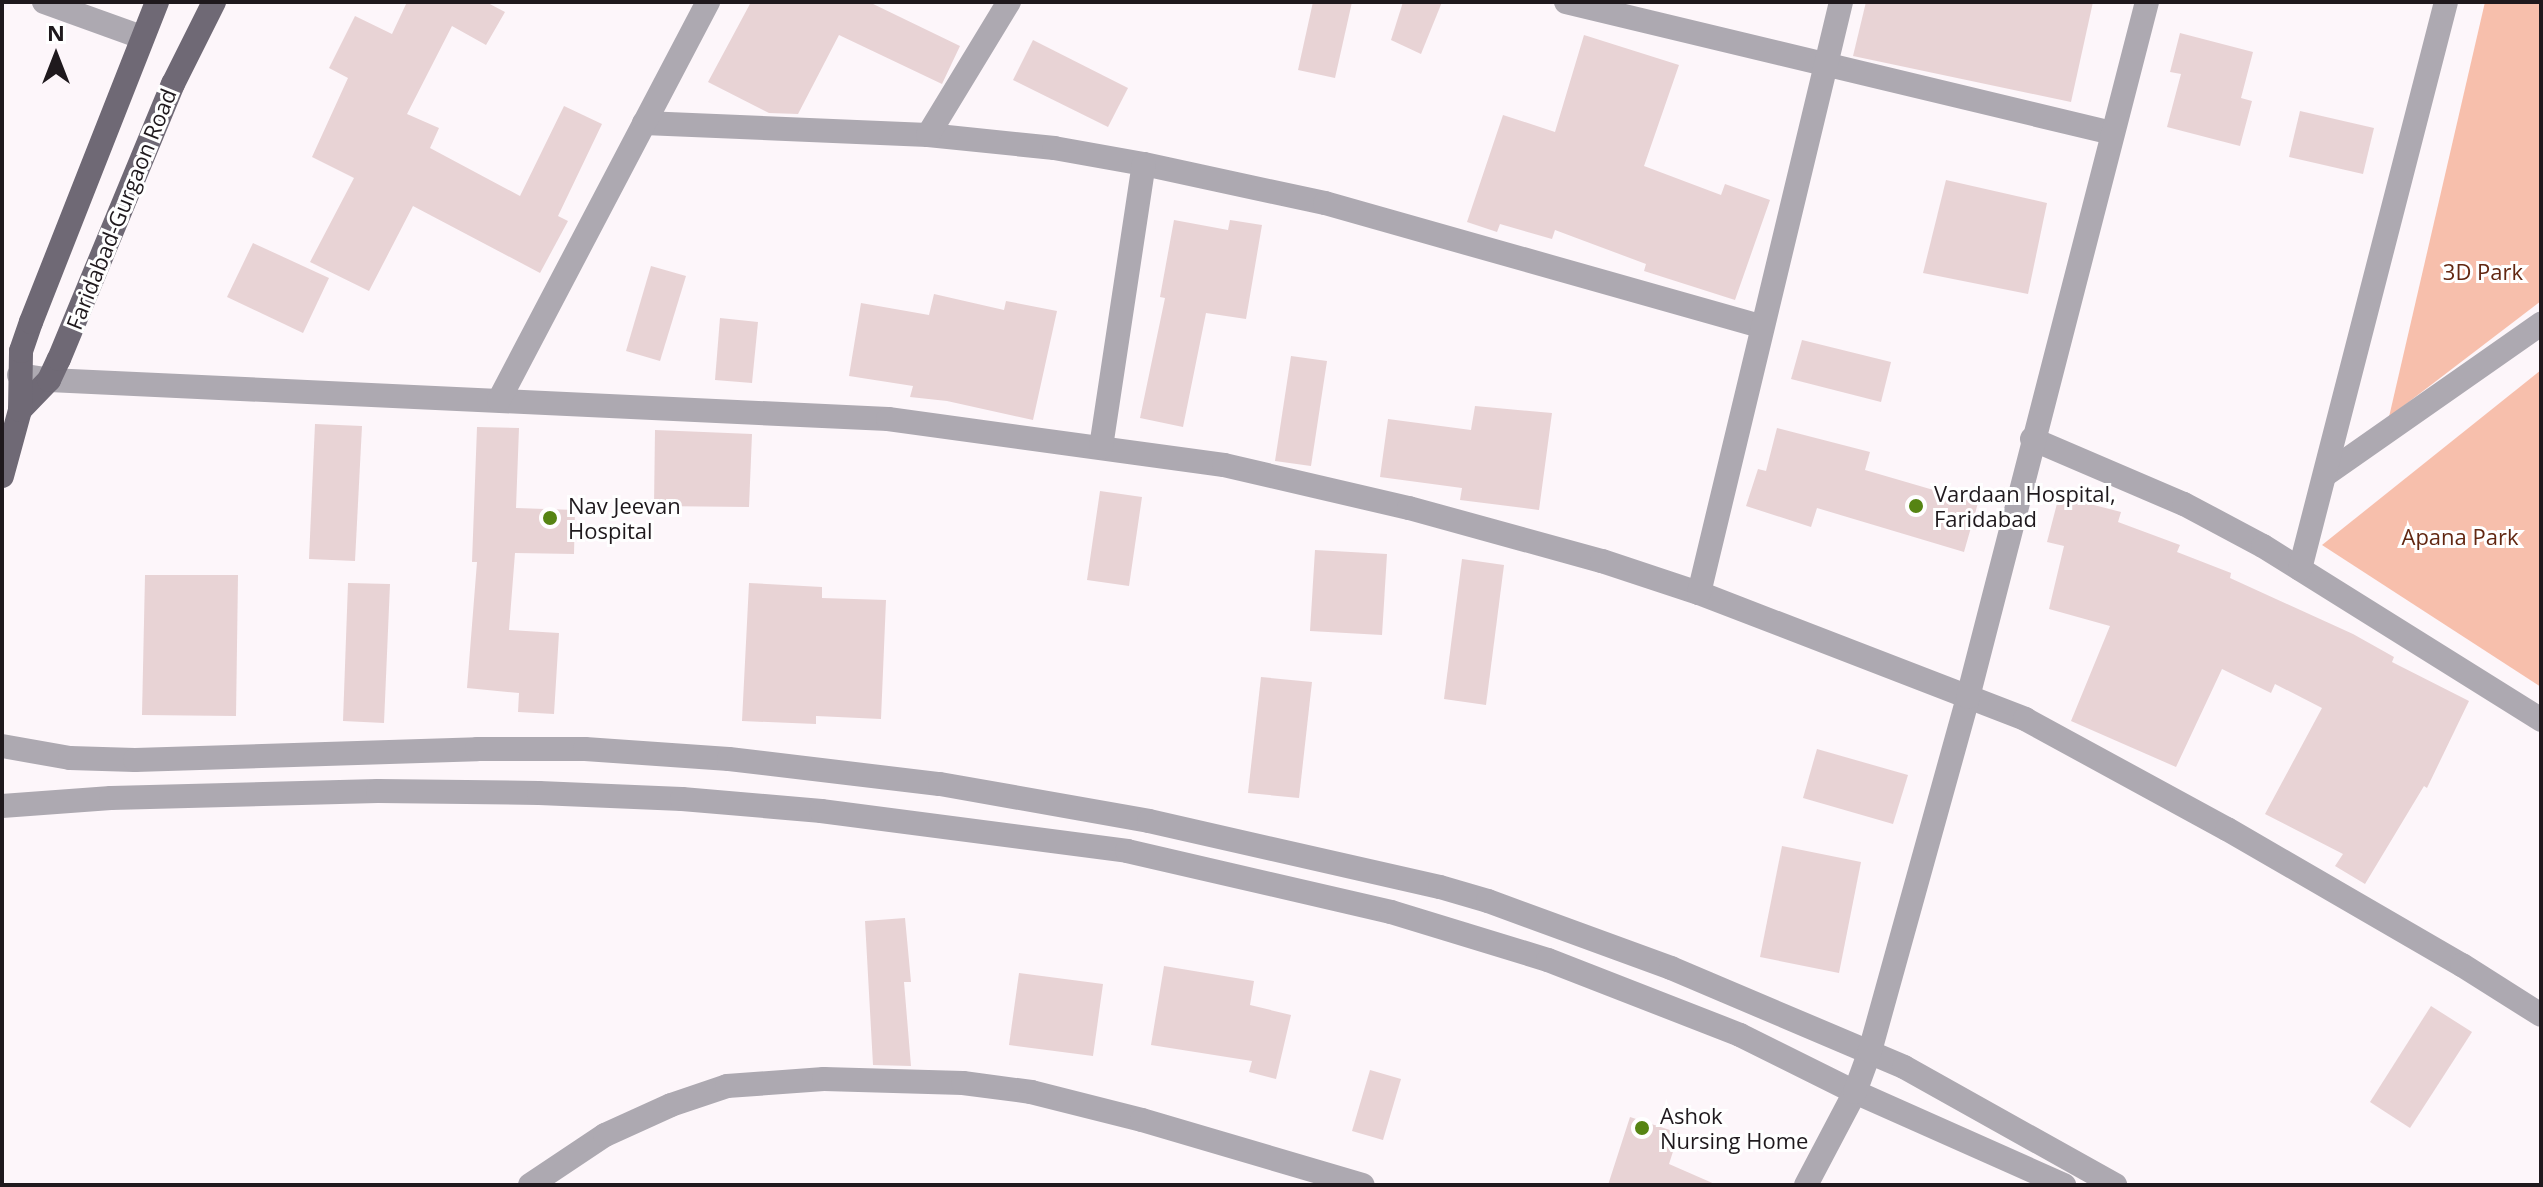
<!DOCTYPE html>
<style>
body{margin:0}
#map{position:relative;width:2543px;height:1187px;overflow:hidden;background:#fdf6fa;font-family:"Open Sans",sans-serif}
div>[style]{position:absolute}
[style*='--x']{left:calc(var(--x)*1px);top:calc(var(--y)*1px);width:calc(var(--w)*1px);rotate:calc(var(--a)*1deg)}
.green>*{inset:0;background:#f7bfac}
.building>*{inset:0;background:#e8d3d5}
.minor>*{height:24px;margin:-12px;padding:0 12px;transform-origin:12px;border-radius:12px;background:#ada9b1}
.major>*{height:24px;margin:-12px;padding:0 12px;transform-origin:12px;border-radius:12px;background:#6f6975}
.dots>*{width:22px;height:22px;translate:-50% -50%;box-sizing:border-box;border:4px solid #fff;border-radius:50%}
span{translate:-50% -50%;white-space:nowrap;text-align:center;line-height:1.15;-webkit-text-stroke:6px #fff;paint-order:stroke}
.street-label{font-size:22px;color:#1f191d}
.park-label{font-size:22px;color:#622711}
.poi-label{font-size:22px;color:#1f191d}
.left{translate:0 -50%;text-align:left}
.frame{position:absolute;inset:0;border:4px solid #1f191d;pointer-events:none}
.north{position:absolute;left:16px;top:16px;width:80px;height:80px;-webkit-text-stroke:6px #fff;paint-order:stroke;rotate:0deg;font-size:22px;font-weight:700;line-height:32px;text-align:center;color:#1f191d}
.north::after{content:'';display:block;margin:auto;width:28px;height:36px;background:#1f191d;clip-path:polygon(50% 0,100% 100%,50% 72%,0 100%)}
</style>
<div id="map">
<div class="green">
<i style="clip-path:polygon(2485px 2px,2541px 2px,2541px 301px,2389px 417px)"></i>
<i style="clip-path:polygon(2541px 370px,2541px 687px,2322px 545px)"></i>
</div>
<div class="building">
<i style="clip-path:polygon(407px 2px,486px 2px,505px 12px,486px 45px,452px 26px,407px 114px,439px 128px,430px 148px,520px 196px,564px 106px,602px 124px,558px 216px,568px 221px,540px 273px,413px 206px,369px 291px,310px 262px,354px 178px,312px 157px,348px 78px,329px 68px,355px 16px,392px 34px)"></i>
<i style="clip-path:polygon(751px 2px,869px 2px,960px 46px,942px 84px,839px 35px,798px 114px,769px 113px,708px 82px)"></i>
<i style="clip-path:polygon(1313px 2px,1352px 2px,1335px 78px,1298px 70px)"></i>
<i style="clip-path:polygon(1403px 2px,1442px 2px,1421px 54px,1391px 40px)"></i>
<i style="clip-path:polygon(1866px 2px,2093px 2px,2071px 102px,1853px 56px)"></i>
<i style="clip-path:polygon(2180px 33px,2253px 52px,2241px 98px,2252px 101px,2240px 146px,2167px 127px,2181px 74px,2170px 72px)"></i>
<i style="clip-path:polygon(1584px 35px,1679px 65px,1644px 166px,1721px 195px,1725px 184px,1770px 200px,1735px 300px,1644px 271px,1646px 264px,1555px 230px,1552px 239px,1500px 224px,1497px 232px,1467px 222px,1503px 115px,1555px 132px)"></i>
<i style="clip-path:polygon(1033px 40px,1128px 88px,1108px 127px,1013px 80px)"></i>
<i style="clip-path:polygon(2300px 111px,2374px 128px,2363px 174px,2289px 157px)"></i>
<i style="clip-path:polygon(1946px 180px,2047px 203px,2028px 294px,1923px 273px)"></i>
<i style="clip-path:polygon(1174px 220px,1228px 230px,1230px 220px,1262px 225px,1246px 319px,1206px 313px,1183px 427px,1140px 418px,1165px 298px,1160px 297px)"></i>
<i style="clip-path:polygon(253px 243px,329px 278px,303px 333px,227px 297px)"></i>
<i style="clip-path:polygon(651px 266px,686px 276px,660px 361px,626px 351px)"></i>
<i style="clip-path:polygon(934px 294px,1004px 310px,1006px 301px,1057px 311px,1033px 420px,947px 401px,910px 397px,913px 386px,849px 376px,861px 303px,929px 315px)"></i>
<i style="clip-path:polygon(720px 318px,758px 322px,752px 383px,715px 380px)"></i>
<i style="clip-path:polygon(1802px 340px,1891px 362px,1881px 402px,1791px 379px)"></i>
<i style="clip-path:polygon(1291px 356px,1327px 361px,1311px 466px,1275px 461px)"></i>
<i style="clip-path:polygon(1475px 406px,1552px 413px,1539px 510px,1460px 500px,1462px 488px,1380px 477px,1388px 419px,1471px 430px)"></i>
<i style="clip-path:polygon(315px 424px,362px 426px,355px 561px,309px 559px)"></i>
<i style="clip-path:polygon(477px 427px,519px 428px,516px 508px,575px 510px,574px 554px,515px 553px,509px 630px,559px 633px,554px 714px,518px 712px,519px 693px,467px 688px,477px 562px,472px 562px)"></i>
<i style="clip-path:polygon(1777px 428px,1870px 452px,1865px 470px,1978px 503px,1964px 552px,1817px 508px,1811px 527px,1746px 506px,1758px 469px,1766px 471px)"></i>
<i style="clip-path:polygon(655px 430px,752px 434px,749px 507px,654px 506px)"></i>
<i style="clip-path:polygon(1100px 491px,1142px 497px,1129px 586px,1087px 580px)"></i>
<i style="clip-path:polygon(2059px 496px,2121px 512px,2118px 522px,2180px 545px,2177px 552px,2231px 573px,2230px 578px,2353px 634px,2394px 657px,2392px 662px,2469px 701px,2427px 788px,2424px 786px,2365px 884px,2335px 866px,2343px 854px,2265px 814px,2322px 708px,2275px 684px,2271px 693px,2222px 669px,2176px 767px,2071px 721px,2110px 626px,2049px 609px,2064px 546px,2047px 542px)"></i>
<i style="clip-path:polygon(1315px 550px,1387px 554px,1382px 635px,1310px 631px)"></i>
<i style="clip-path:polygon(1462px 559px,1504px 565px,1486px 705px,1444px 699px)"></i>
<i style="clip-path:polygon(145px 575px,238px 575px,236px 716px,142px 715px)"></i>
<i style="clip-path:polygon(348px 583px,390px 584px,384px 723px,343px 721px)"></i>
<i style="clip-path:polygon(749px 583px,822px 587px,822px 598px,886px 600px,881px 719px,816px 716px,816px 724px,742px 721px)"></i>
<i style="clip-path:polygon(1261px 677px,1312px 682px,1299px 798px,1248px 793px)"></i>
<i style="clip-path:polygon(1817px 749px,1908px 775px,1893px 824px,1803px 798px)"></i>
<i style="clip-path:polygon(1782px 846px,1861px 862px,1839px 973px,1760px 957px)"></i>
<i style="clip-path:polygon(905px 918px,911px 982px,904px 982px,911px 1066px,873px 1065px,865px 921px)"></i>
<i style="clip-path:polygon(1164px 966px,1254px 981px,1250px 1005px,1291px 1015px,1276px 1079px,1249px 1072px,1252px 1061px,1151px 1045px)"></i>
<i style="clip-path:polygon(1019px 973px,1103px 984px,1093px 1056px,1009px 1045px)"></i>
<i style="clip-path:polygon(2431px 1006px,2472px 1032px,2410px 1128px,2370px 1102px)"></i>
<i style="clip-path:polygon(1370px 1070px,1401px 1079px,1383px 1140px,1352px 1131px)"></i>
<i style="clip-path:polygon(1630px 1117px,1679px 1133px,1669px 1164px,1717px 1185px,1608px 1185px)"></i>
</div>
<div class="minor">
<i style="--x:44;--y:2;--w:103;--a:19.8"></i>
<i style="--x:1566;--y:2;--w:561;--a:13.49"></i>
<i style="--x:644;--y:123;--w:284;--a:2.4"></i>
<i style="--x:928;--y:135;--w:127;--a:5.9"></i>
<i style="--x:1054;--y:148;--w:91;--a:10.1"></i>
<i style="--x:1144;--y:164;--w:185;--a:12.2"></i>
<i style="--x:1325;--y:203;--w:452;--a:15.8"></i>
<i style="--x:928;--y:135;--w:156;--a:-58.7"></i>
<i style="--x:19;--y:375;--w:30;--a:9"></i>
<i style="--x:49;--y:380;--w:840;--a:2.66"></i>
<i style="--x:888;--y:419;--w:339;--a:7.8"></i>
<i style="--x:1224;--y:465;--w:190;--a:13.1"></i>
<i style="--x:1409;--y:508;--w:200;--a:15.4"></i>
<i style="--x:1602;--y:561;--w:102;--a:18.3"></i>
<i style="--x:1699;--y:593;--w:350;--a:21.1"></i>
<i style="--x:2025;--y:719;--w:230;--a:28.6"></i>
<i style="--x:2227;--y:829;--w:272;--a:30.1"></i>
<i style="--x:2462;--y:965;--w:93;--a:32.3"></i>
<i style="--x:499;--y:400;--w:450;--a:-62.3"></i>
<i style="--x:2032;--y:439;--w:165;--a:23.2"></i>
<i style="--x:2184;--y:504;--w:89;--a:28"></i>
<i style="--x:2263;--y:546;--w:328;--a:32"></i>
<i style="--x:1101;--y:447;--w:286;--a:-81.4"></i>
<i style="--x:2325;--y:475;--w:264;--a:-35"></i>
<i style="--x:2300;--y:569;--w:585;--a:-75.56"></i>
<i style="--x:1699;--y:593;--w:608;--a:-76.49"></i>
<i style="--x:2;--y:746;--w:69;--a:10"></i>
<i style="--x:70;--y:758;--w:65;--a:1.8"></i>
<i style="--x:135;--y:760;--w:342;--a:-1.8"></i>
<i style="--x:477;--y:749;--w:108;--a:0"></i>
<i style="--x:585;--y:749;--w:144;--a:4"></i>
<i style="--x:729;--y:759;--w:212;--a:6.8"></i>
<i style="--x:940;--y:784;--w:212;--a:10"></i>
<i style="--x:1149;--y:821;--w:298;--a:12.8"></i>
<i style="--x:1440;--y:887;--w:50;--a:16.3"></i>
<i style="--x:1488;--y:901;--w:195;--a:20.1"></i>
<i style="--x:1671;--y:968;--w:253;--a:23"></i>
<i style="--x:1904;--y:1067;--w:242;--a:29.2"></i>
<i style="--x:2;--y:806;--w:109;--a:-4.2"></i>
<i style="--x:111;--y:798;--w:267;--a:-1.5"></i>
<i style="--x:378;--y:791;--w:161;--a:0.7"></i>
<i style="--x:539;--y:793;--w:143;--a:2.4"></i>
<i style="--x:682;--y:799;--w:140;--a:4.9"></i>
<i style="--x:821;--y:811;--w:309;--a:7.4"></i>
<i style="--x:1127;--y:851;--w:271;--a:13"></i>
<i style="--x:1391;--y:912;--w:164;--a:17"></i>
<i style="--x:1548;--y:960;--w:206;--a:21.3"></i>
<i style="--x:1740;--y:1035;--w:128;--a:26.4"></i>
<i style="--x:1855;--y:1092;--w:229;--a:24"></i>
<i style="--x:530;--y:1185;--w:90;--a:-33.7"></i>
<i style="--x:605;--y:1135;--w:72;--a:-24.4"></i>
<i style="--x:671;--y:1105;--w:59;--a:-18.7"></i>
<i style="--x:727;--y:1086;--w:97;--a:-4.1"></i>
<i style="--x:824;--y:1079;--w:139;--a:1.6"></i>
<i style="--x:963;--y:1083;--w:69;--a:7.5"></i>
<i style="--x:1031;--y:1092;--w:114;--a:14.2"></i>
<i style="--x:1142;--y:1120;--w:230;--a:16.4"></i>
<i style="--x:1806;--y:1185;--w:105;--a:-62.2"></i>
<i style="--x:1855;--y:1092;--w:44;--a:-69.9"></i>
<i style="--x:1870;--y:1051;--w:367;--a:-74.5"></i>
<i style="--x:1968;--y:697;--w:718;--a:-75.56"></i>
</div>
<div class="major">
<i style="--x:20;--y:410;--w:42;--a:-46"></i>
<i style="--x:49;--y:380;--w:23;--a:-65"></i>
<i style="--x:59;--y:359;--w:298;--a:-67.5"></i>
<i style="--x:173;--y:84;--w:92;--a:-63.4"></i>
<i style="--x:2;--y:476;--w:68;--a:-74.7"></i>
<i style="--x:20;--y:410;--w:59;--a:-89"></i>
<i style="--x:21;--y:351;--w:31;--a:-71"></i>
<i style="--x:31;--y:322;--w:344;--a:-68.5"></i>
</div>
<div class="dots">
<i style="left:1916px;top:506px;background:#568413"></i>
<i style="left:550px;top:518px;background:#568413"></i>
<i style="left:1642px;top:1128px;background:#568413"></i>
</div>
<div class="street-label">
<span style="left:121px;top:209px;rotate:-68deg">Faridabad-Gurgaon Road</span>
</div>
<div class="park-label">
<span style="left:2483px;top:272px">3D Park</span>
<span style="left:2460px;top:537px">Apana Park</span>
</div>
<div class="poi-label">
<span class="left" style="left:1934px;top:506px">Vardaan Hospital,<br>Faridabad</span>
<span class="left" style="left:568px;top:518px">Nav Jeevan<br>Hospital</span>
<span class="left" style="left:1660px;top:1128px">Ashok<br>Nursing Home</span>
</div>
<div class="frame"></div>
<div class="north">N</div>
</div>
